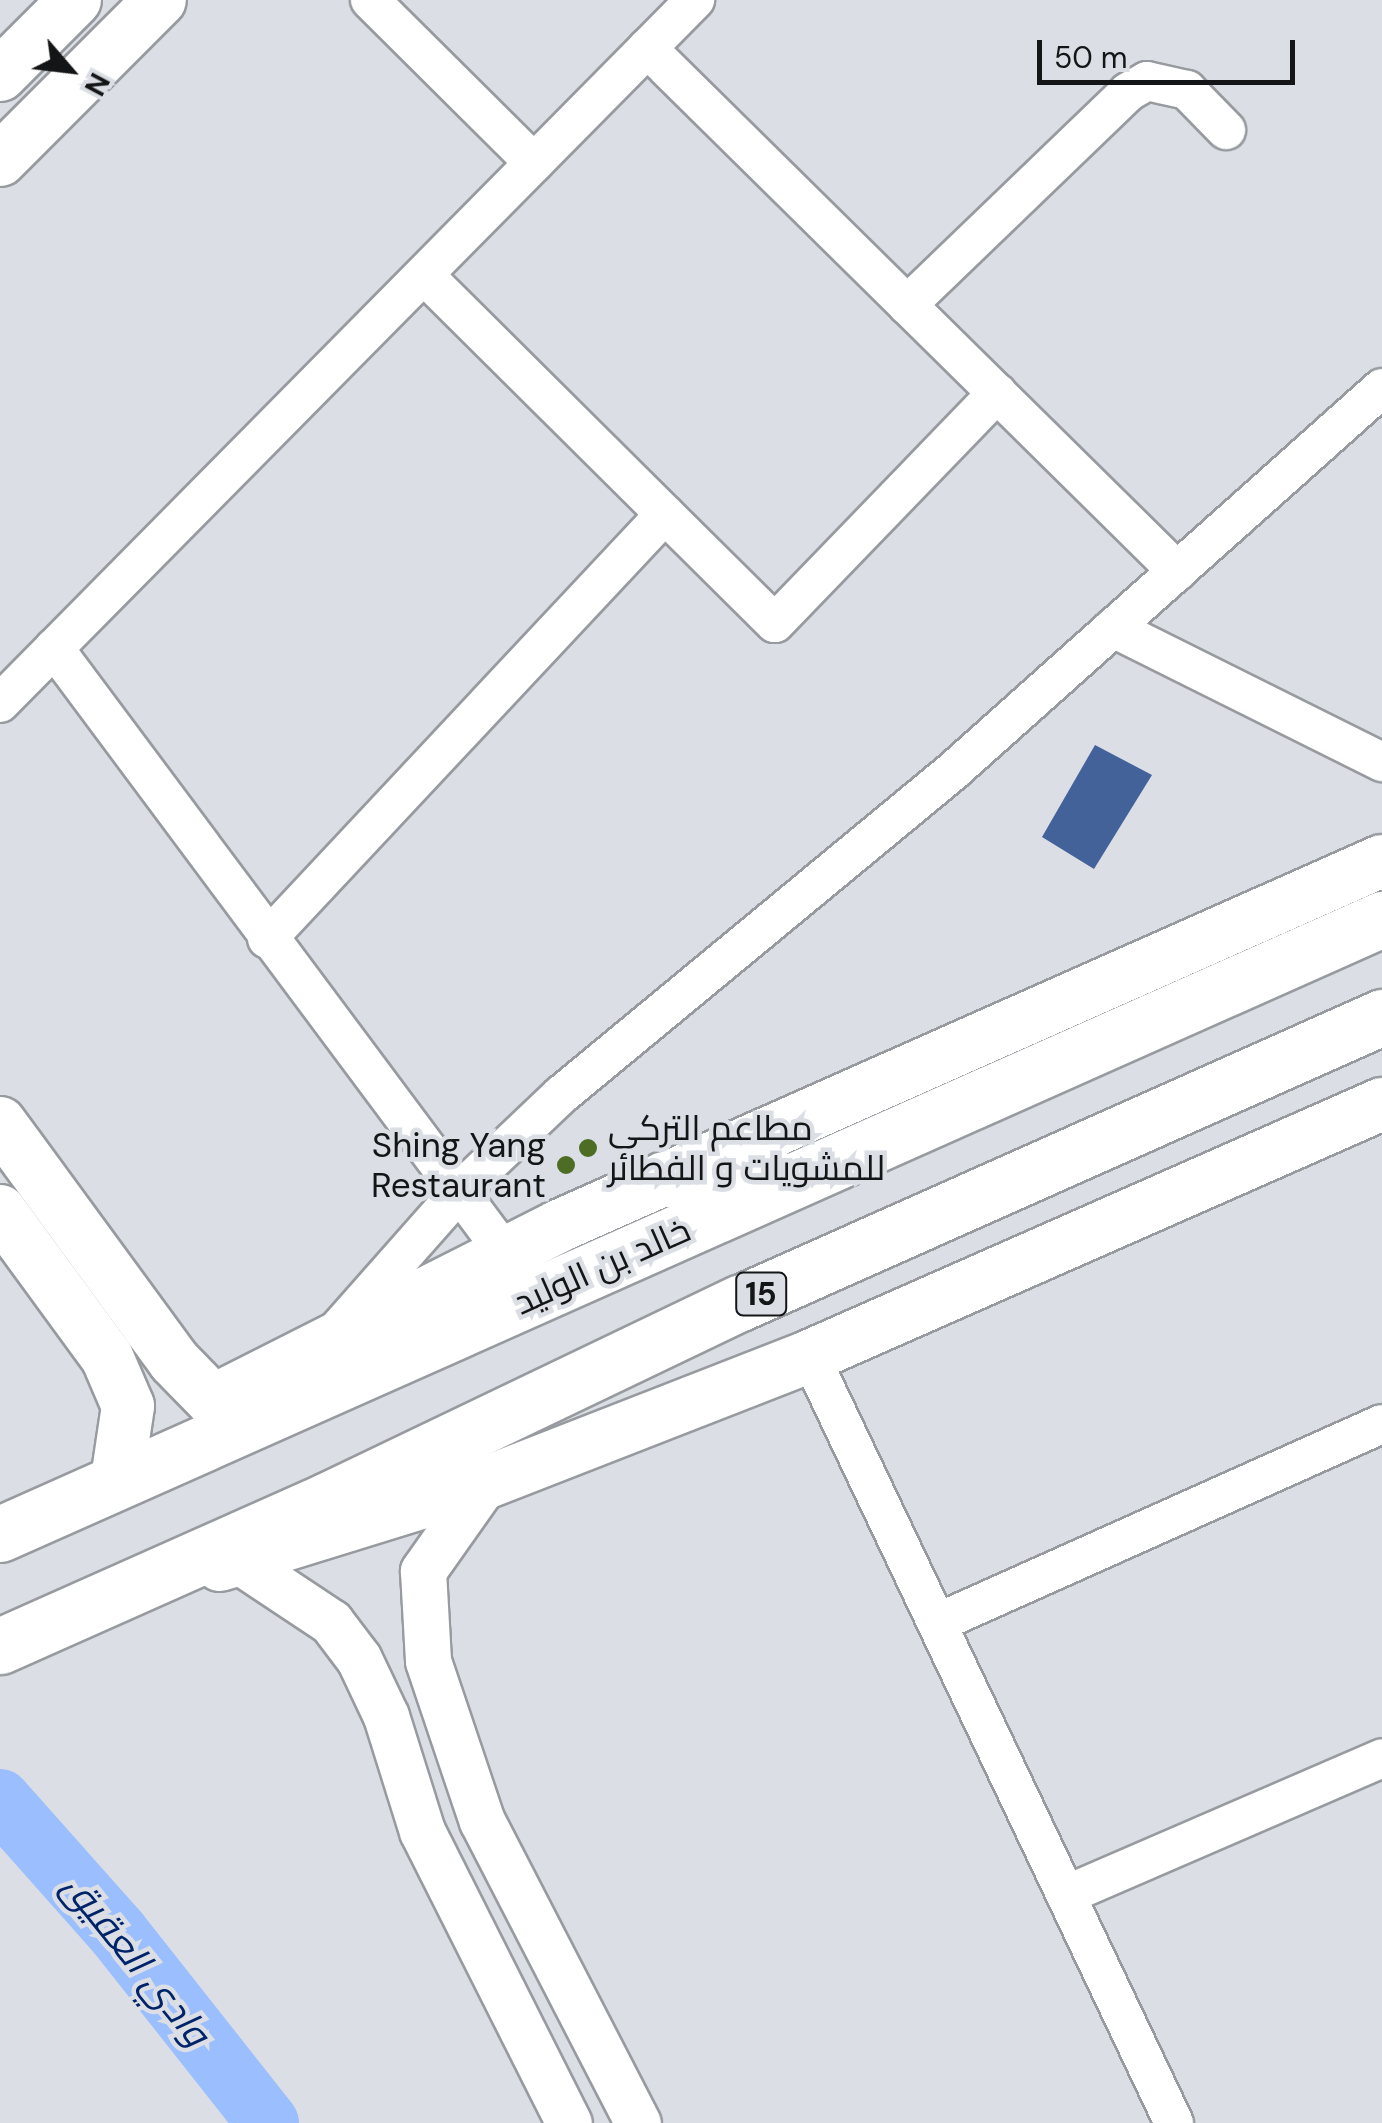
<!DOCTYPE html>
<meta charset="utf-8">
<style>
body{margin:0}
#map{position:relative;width:1382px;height:2123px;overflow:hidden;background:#dbdfe5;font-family:"DM Sans",Cairo,sans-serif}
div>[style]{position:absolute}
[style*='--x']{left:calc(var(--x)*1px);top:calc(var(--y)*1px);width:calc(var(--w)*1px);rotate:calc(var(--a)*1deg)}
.river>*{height:62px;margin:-31px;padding:0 31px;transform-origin:31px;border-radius:31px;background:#9bbffe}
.building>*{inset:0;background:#43629a}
.roads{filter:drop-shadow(2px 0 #979ba0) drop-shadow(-2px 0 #979ba0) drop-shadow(0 2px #979ba0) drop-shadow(0 -2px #979ba0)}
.minor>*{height:38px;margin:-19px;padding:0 19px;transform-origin:19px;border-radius:19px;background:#fff}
.tertiary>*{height:45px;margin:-22.5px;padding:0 22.5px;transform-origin:22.5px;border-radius:22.5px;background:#fff}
.secondary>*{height:52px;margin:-26px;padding:0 26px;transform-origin:26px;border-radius:26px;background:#fff}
.trunk>*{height:55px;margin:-27.5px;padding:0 27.5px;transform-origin:27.5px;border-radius:27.5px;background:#fff}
.dots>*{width:28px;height:28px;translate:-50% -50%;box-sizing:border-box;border:5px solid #dbdfe5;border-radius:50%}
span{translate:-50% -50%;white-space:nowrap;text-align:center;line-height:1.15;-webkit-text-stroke:9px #dbdfe5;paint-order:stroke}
.shield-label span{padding:2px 8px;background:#dbdfe5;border:2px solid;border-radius:8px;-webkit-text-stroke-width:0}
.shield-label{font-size:32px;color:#141517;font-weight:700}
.poi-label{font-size:35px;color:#141517}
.left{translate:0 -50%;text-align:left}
.right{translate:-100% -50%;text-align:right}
.street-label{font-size:35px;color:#141517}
.water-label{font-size:38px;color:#002469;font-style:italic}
.north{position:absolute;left:20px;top:20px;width:100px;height:100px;-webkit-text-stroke:8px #dbdfe5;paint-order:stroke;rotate:118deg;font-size:28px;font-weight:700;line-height:40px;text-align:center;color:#141517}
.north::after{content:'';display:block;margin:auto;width:35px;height:45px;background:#141517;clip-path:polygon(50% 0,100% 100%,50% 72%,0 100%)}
.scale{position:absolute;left:1037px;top:40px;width:258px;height:45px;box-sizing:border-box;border:5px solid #141517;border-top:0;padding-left:12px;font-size:30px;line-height:35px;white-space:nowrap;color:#141517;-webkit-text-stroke:8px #dbdfe5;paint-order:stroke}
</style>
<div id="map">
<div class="river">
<i style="--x:0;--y:1800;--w:178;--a:48.4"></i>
<i style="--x:118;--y:1933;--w:242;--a:51.7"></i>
</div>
<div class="building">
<i style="clip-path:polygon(1095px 745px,1152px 775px,1094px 869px,1042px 837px)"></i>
</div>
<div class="roads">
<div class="minor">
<i style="--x:370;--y:0;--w:231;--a:44.8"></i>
<i style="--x:647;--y:48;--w:745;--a:44.62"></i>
<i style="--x:424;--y:275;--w:494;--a:44.8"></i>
<i style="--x:775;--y:623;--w:320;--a:-46"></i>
<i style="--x:907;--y:305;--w:307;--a:-43.9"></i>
<i style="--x:1128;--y:92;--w:22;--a:-30"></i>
<i style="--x:1147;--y:81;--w:41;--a:12.7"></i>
<i style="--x:1187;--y:90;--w:56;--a:45.7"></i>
<i style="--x:1113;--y:628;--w:301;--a:26.5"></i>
<i style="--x:54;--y:648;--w:755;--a:53.3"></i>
<i style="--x:0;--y:703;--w:989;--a:-45.33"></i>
<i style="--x:267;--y:939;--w:582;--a:-46.88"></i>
<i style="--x:338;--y:1329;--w:183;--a:-48.5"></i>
<i style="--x:459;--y:1192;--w:141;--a:-43.6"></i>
<i style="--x:561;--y:1095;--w:509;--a:-39.57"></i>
<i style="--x:953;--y:771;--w:575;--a:-41.76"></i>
<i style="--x:810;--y:1356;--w:849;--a:64.61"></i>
<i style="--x:937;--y:1623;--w:487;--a:-24.1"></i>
<i style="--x:1066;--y:1895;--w:344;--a:-23.4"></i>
</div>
<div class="tertiary">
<i style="--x:485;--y:1483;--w:108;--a:125.2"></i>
<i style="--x:423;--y:1571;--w:90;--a:86.8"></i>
<i style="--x:428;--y:1661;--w:169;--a:71.4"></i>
<i style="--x:482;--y:1821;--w:340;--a:62.7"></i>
<i style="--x:218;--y:1547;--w:136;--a:33.6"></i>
<i style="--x:331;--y:1622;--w:46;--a:52.9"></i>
<i style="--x:359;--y:1659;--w:63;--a:64.7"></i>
<i style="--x:386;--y:1716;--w:121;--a:72.6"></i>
<i style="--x:422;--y:1831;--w:327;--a:63.3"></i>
</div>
<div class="secondary">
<i style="--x:0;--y:75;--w:106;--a:-45"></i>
<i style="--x:0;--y:160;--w:226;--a:-45"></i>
<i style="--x:0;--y:1123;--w:295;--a:53.8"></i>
<i style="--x:174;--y:1361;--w:56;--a:45.7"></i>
<i style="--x:213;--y:1401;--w:35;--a:18"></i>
<i style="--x:0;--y:1211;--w:181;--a:53.8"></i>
<i style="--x:107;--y:1357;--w:53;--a:66.8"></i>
<i style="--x:128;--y:1406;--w:75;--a:98.5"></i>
<i style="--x:213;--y:1401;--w:388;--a:-26.8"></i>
<i style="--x:559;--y:1226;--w:900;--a:-23.92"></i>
<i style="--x:220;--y:1565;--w:277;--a:-17.2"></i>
<i style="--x:485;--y:1483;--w:349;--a:-21.3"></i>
<i style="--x:810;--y:1356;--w:625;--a:-23.78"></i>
</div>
<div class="trunk">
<i style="--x:664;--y:1179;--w:114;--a:0"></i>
<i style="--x:0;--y:1534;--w:1513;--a:-23.99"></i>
<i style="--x:0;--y:1646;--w:359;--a:-24"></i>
<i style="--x:328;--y:1500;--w:457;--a:-25.6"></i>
<i style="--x:740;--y:1303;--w:703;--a:-24.01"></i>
</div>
</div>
<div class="dots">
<i style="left:588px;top:1148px;background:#4c6d23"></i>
<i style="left:566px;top:1165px;background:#4c6d23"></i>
</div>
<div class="shield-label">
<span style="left:761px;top:1294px">15</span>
</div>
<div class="poi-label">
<span class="left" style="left:608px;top:1148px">مطاعم التركي<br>للمشويات و الفطائر</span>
<span class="right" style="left:546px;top:1165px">Shing Yang<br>Restaurant</span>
</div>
<div class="street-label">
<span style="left:602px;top:1266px;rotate:-24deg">خالد بن الوليد</span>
</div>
<div class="water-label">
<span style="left:136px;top:1960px;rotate:51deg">وادي العقيق</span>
</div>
<div class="north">N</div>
<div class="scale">50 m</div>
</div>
